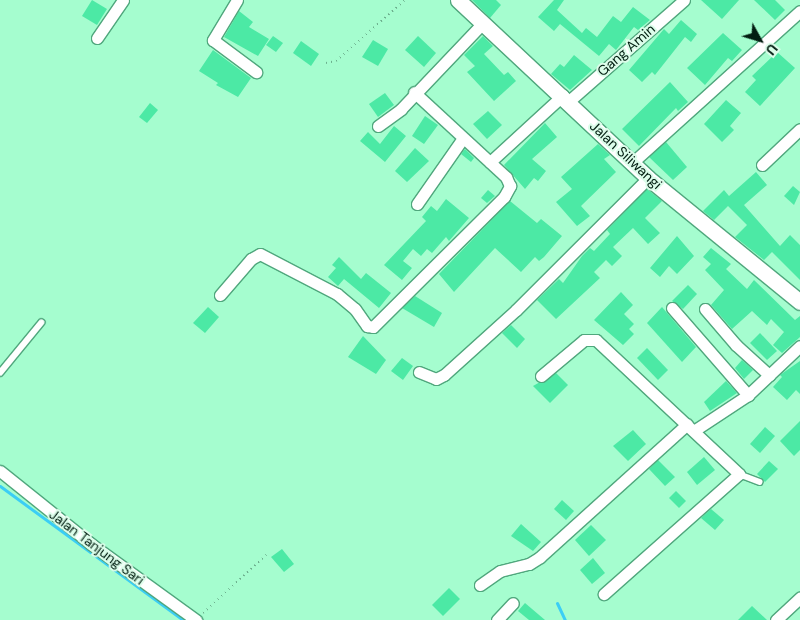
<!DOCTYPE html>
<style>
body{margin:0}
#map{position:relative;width:800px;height:620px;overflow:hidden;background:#a5fdcf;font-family:"DM Sans",sans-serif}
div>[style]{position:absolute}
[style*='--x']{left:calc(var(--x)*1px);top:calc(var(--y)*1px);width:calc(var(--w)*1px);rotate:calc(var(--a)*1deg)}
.stream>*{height:3px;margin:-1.5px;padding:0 1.5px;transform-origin:1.5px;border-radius:1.5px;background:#3bcef5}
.building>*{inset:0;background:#4ce9a5}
.path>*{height:2px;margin-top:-1px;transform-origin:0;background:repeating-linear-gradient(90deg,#6db08e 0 1px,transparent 0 5px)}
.roads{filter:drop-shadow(1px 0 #50a77d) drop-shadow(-1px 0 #50a77d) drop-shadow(0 1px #50a77d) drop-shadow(0 -1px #50a77d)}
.lane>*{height:5.5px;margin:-2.75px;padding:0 2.75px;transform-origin:2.75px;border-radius:2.75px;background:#fff}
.street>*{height:11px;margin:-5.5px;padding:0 5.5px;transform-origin:5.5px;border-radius:5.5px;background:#fff}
.secondary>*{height:15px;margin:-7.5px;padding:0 7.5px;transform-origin:7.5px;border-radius:7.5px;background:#fff}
span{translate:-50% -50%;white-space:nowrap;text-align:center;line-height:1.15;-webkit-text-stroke:4px #dcfdea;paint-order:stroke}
.street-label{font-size:14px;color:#021e11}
.north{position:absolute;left:735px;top:15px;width:50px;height:50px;-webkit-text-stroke:4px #dcfdea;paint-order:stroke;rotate:129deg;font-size:14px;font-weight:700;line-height:20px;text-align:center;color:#021e11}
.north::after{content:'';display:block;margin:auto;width:18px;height:22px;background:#021e11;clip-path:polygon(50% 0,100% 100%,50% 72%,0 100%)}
</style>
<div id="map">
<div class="stream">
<i style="--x:0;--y:486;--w:227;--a:36.2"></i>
<i style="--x:557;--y:603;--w:19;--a:65"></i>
</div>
<div class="building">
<i style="clip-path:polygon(92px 0,107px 9px,97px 25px,82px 16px)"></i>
<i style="clip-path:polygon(472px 0,496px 0,501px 5px,490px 18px)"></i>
<i style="clip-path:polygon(554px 0,564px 0,557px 10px,582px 33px,586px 28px,597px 37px,613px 16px,621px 22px,633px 7px,650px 20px,638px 30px,634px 27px,616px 50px,609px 44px,599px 56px,560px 24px,554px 31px,538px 17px)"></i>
<i style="clip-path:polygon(701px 0,739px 0,722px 19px)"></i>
<i style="clip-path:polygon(754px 0,775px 0,785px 10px,775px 20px)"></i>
<i style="clip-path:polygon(239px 11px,253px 22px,249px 27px,269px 39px,258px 56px,224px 37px)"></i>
<i style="clip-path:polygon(681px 20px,697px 34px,691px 42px,685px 37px,655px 75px,652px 72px,642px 82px,629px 70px,664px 29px,669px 34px)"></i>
<i style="clip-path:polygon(723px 33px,742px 50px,732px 61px,728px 58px,705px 85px,687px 68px)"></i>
<i style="clip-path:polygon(273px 36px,283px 43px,276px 52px,266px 45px)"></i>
<i style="clip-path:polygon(418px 36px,436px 53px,424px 67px,405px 50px)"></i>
<i style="clip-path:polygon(483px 36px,493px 46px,484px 54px,504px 75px,508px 72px,516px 81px,494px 101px,467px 72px,475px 66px,464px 55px)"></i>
<i style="clip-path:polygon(373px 40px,388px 49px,378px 66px,362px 57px)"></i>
<i style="clip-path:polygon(301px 41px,319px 54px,311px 66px,293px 53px)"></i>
<i style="clip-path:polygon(213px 50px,251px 78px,238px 97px,216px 85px,218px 83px,199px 71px)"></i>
<i style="clip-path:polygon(777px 52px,795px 68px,760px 106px,745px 92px,756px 80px,752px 76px)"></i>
<i style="clip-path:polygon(574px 55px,592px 70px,570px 90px,551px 74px,560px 64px,564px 67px)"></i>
<i style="clip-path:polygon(670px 82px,688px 102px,678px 111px,676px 108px,639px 146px,622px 129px)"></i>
<i style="clip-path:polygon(385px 93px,394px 105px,378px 117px,369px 104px)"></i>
<i style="clip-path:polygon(726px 100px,741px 113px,730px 126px,734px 130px,722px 142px,704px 124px)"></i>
<i style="clip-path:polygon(150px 103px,158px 110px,147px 123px,139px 117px)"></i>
<i style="clip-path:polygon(488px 111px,502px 125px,487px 139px,473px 124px)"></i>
<i style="clip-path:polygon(425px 116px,438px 125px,424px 144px,412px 136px)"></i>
<i style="clip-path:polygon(545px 123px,557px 137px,532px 159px,546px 171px,538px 181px,534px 178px,525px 189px,504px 165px)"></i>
<i style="clip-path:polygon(394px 126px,406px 136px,385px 162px,360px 141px,368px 132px,380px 144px)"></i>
<i style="clip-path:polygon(666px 142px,687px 167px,673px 180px,649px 157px)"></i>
<i style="clip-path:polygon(598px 144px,610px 155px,604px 159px,616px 172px,581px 206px,590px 216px,577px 226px,556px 202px,572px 189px,561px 177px)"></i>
<i style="clip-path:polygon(415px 148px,429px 161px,407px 182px,395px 171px)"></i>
<i style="clip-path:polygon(465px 149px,474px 158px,471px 162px,461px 154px)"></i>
<i style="clip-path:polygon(756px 172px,767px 185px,744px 205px,780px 246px,790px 235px,800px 245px,800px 280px,772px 252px,764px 260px,735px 237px,747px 225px,728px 206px,714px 220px,703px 211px,724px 190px,729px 196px)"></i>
<i style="clip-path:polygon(793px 186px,800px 192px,794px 205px,784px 196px)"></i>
<i style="clip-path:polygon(647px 189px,662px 201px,645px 218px,660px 233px,648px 244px,633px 228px,613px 247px,622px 256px,612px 266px,606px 260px,594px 272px,600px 278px,556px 319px,537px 300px,559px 279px,563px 283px,582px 256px,590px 248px,594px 251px,610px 234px,607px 230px)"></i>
<i style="clip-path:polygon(488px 190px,495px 196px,487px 203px,481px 198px)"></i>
<i style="clip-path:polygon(446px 199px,469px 218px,449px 241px,446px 237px,432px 253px,427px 249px,421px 256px,413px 249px,403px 261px,412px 268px,402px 280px,384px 265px,426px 221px,422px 217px,431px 206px,437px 211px)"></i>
<i style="clip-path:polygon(510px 201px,537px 223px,541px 219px,562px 236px,544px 257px,539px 261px,535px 257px,521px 272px,495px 248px,454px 292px,439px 274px)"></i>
<i style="clip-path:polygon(677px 236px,694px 256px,677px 274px,669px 266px,660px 277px,650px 268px)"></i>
<i style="clip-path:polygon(711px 248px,731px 264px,726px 269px,747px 289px,754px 280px,795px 320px,800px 316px,800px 337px,782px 353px,773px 345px,784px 332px,771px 319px,767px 325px,752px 311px,732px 329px,711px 305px,724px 290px,705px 270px,711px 264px,703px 257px)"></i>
<i style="clip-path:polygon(339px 257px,361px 279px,366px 273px,391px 293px,379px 308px,344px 279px,338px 286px,328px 277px,336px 268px,332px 265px)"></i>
<i style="clip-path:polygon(688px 285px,697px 294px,683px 309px,672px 301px)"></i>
<i style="clip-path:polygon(621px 292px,633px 305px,624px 314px,634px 324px,629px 329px,634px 334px,623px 345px,594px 320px)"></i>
<i style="clip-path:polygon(415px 296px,442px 313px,434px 327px,402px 308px)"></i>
<i style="clip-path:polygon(208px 307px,219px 317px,205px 333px,193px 323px)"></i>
<i style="clip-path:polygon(662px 307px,696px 347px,682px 362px,647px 323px)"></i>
<i style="clip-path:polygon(511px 325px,525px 339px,517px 348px,502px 333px)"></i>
<i style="clip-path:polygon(760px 333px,777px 351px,767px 360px,750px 343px)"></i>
<i style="clip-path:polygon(363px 336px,386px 360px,376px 374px,348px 357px)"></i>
<i style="clip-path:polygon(647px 348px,668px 370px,658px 380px,637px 358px)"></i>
<i style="clip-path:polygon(402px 358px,413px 366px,403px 380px,391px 371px)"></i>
<i style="clip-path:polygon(742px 360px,753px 370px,744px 379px,735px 368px)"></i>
<i style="clip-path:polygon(800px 361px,800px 394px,796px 390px,787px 400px,773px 387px,782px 377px,780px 375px)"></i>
<i style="clip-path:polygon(556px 373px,568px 385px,550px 403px,533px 386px)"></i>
<i style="clip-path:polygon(726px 381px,737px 393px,710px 411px,704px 402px)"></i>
<i style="clip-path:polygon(800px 421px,800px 450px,794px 456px,780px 441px)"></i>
<i style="clip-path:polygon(765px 427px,775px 436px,760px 453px,750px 444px)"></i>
<i style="clip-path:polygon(633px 430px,646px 444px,628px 461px,613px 446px)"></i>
<i style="clip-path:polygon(704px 457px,715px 470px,697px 485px,687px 472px)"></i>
<i style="clip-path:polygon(658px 460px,675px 477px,665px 486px,649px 469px)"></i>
<i style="clip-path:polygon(769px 461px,778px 469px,765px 482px,757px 474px)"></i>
<i style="clip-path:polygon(676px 491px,686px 501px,679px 508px,669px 498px)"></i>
<i style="clip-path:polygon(562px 500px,574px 511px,566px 520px,554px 509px)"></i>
<i style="clip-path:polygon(711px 509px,724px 520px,715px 530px,701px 518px)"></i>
<i style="clip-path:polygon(521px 524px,541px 542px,533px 551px,511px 536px)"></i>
<i style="clip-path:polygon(591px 525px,606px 540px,589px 556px,575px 540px)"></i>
<i style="clip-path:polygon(282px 549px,294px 564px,284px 572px,271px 557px)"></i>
<i style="clip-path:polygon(593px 558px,605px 573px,592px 584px,580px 570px)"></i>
<i style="clip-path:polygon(449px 588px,460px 599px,443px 616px,432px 605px)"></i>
<i style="clip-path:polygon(525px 603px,545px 620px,529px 620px,518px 611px)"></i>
<i style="clip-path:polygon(752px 606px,767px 620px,738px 620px)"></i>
</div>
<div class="path">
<i style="--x:326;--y:63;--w:10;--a:-11"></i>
<i style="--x:336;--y:61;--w:92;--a:-41.5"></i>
<i style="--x:203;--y:613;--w:86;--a:-42.6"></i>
</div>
<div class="roads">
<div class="lane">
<i style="--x:0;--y:373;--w:65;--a:-50.6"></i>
<i style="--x:739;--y:474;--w:22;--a:21"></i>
</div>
<div class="street">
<i style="--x:237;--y:0;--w:47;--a:121"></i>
<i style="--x:213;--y:40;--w:54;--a:36.7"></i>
<i style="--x:97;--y:38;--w:46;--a:-55.6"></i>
<i style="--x:569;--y:101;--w:153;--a:-41.3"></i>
<i style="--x:378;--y:126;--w:29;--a:-36"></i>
<i style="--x:401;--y:109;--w:119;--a:-46.4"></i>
<i style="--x:490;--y:162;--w:99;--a:-42.5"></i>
<i style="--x:633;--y:162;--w:225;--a:-42.1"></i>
<i style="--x:762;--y:165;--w:52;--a:-43.5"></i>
<i style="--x:417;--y:204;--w:80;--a:-55.1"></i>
<i style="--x:220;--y:295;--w:48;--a:-49.3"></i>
<i style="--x:251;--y:259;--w:10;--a:-29"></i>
<i style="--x:260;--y:254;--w:87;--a:27.5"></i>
<i style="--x:337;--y:294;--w:23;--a:40"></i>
<i style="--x:355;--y:309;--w:21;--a:55"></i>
<i style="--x:367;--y:326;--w:6;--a:9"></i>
<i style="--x:373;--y:327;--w:185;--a:-44.8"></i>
<i style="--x:504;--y:197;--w:13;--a:-61"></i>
<i style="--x:510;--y:186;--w:10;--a:-114"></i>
<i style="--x:506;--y:177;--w:125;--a:-137.3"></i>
<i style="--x:672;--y:308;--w:116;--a:48.9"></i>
<i style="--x:705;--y:309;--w:48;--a:49.3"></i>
<i style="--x:736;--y:345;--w:45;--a:42.3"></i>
<i style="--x:419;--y:372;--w:18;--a:22"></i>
<i style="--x:436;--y:379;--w:9;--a:-27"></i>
<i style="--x:444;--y:375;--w:97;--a:-42.1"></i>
<i style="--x:516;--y:310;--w:187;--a:-45"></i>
<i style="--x:541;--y:376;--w:56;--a:-39.9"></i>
<i style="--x:584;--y:340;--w:12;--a:0"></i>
<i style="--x:596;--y:340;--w:196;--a:43.1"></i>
<i style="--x:739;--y:474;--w:181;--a:138.4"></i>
<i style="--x:695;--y:430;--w:64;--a:-33.4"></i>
<i style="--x:748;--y:395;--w:71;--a:-43.3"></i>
<i style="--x:0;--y:471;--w:117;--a:38.7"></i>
<i style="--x:91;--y:544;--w:130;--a:35.9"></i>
<i style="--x:480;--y:585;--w:24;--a:-35"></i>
<i style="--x:500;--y:571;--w:30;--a:-14"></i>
<i style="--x:529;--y:564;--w:13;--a:-32"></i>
<i style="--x:540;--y:557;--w:198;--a:-42.1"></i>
<i style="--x:497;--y:620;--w:23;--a:-47"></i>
<i style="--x:776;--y:620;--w:33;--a:-43"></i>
</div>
<div class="secondary">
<i style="--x:458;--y:0;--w:260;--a:43.1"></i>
<i style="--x:648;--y:178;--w:196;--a:39.2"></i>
</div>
</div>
<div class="street-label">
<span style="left:626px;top:50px;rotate:-41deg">Gang Amin</span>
<span style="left:626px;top:155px;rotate:43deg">Jalan Siliwangi</span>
<span style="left:97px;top:547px;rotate:37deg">Jalan Tanjung Sari</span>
</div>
<div class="north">U</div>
</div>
